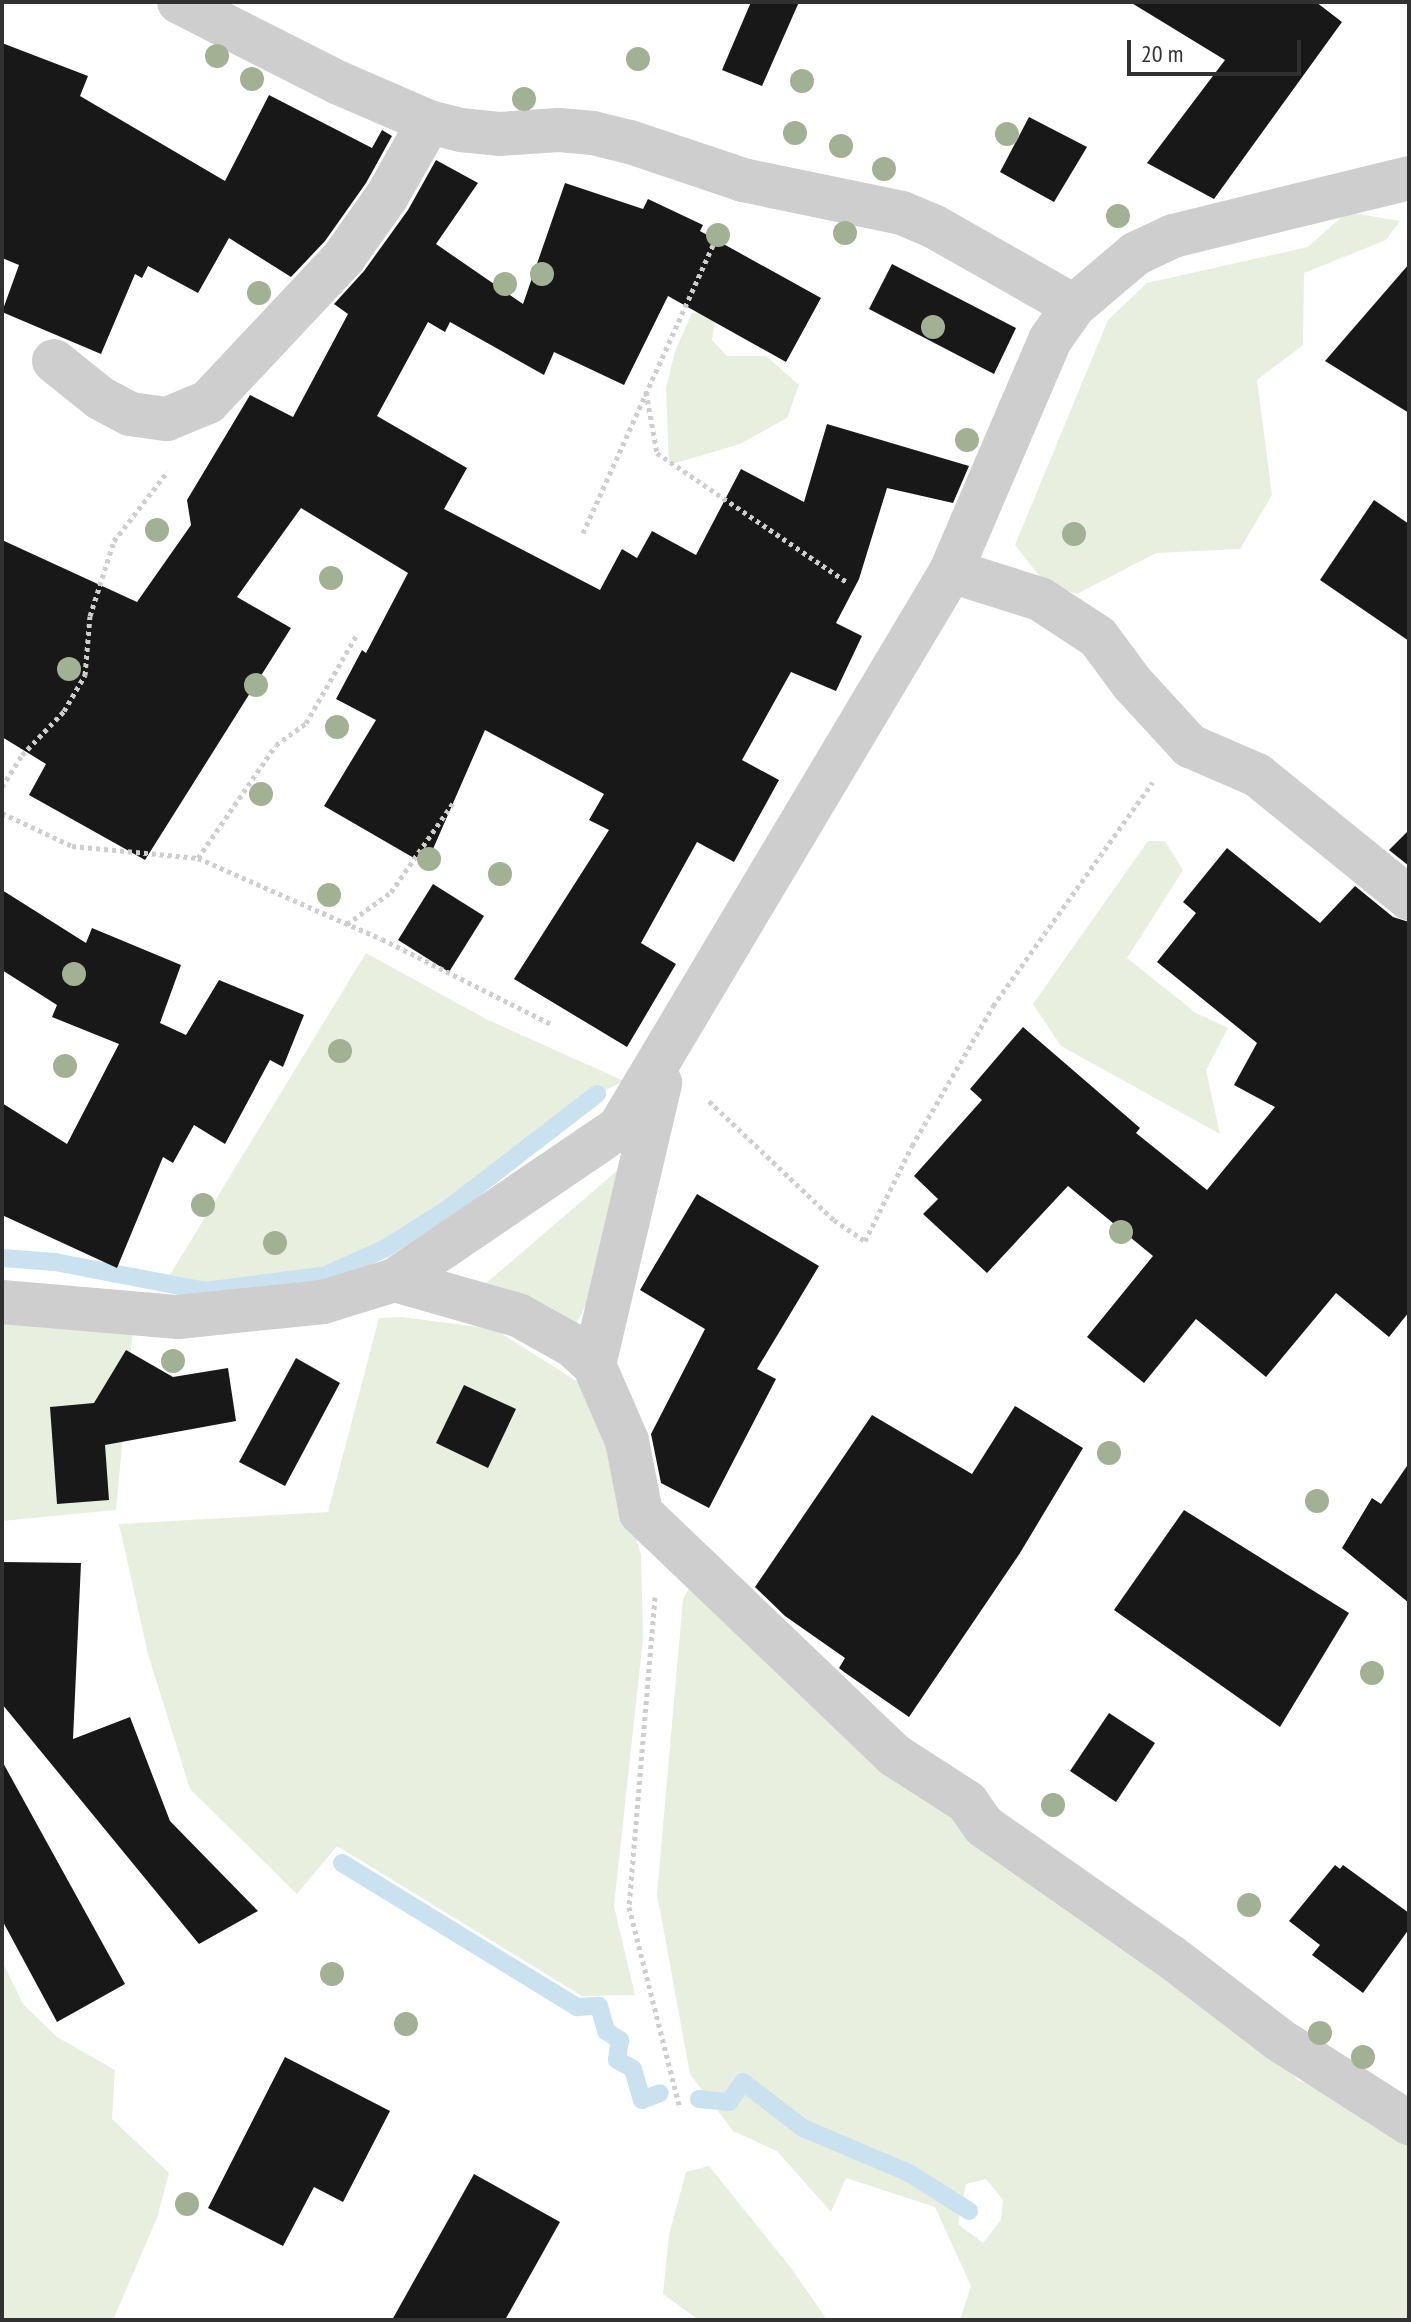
<!DOCTYPE html>
<style>
body{margin:0}
#map{position:relative;width:1411px;height:2322px;overflow:hidden;background:#fff;font-family:"PT Sans Narrow",sans-serif}
div>[style]{position:absolute}
[style*='--x']{left:calc(var(--x)*1px);top:calc(var(--y)*1px);width:calc(var(--w)*1px);rotate:calc(var(--a)*1deg)}
.green>*{inset:0;background:#e8efde}
.stream>*{height:18px;margin:-9px;padding:0 9px;transform-origin:9px;border-radius:9px;background:#cae2f0}
.building>*{inset:0;background:#181818}
.path>*{height:5px;margin-top:-2.5px;transform-origin:0;background:repeating-linear-gradient(90deg,#cecece 0 4px,transparent 0 8px)}
.street>*{height:44px;margin:-22px;padding:0 22px;transform-origin:22px;border-radius:22px;background:#cecece}
.trees>*{width:24px;height:24px;margin:-12px;border-radius:50%;background:#a2b193}
span{translate:-50% -50%;white-space:nowrap;text-align:center;line-height:1.15;-webkit-text-stroke:8px #fff;paint-order:stroke}
.frame{position:absolute;inset:0;border:4px solid #313131;pointer-events:none}
.scale{position:absolute;left:1127px;top:40px;width:174px;height:36px;box-sizing:border-box;border:4px solid #313131;border-top:0;padding-left:10px;font-size:24px;line-height:28px;white-space:nowrap;color:#313131;-webkit-text-stroke:6px #fff;paint-order:stroke}
</style>
<div id="map">
<div class="green">
<i style="clip-path:polygon(1347px 212px,1400px 221px,1386px 240px,1304px 273px,1303px 345px,1257px 380px,1272px 495px,1240px 549px,1156px 553px,1077px 594px,1045px 583px,1015px 545px,1108px 320px,1147px 283px,1308px 247px)"></i>
<i style="clip-path:polygon(717px 309px,712px 340px,727px 356px,766px 356px,799px 385px,787px 418px,740px 444px,669px 465px,666px 388px,675px 351px,692px 313px)"></i>
<i style="clip-path:polygon(1148px 841px,1165px 841px,1183px 870px,1127px 958px,1196px 1013px,1228px 1028px,1206px 1070px,1220px 1134px,1061px 1046px,1033px 1004px)"></i>
<i style="clip-path:polygon(366px 953px,486px 1019px,624px 1081px,597px 1094px,449px 1208px,386px 1248px,326px 1275px,205px 1291px,165px 1283px)"></i>
<i style="clip-path:polygon(626px 1163px,642px 1186px,575px 1327px,484px 1285px)"></i>
<i style="clip-path:polygon(402px 1317px,494px 1329px,578px 1382px,610px 1451px,641px 1555px,643px 1638px,614px 1906px,635px 1995px,582px 1996px,337px 1846px,297px 1894px,190px 1789px,148px 1654px,119px 1524px,328px 1512px,379px 1318px)"></i>
<i style="clip-path:polygon(2px 1322px,133px 1328px,116px 1510px,2px 1521px)"></i>
<i style="clip-path:polygon(evenodd,692px 1583px,1181px 1964px,1298px 2080px,1409px 2127px,1409px 2320px,960px 2320px,971px 2286px,935px 2207px,846px 2178px,831px 2212px,777px 2151px,733px 2131px,690px 2074px,657px 1894px,683px 1599px,692px 1583px,986px 2179px,1003px 2200px,1001px 2220px,983px 2243px,958px 2224px,966px 2184px,986px 2179px)"></i>
<i style="clip-path:polygon(2px 1961px,23px 2004px,57px 2037px,115px 2070px,112px 2119px,169px 2173px,157px 2218px,113px 2320px,2px 2320px)"></i>
<i style="clip-path:polygon(709px 2166px,791px 2268px,827px 2320px,699px 2320px,663px 2294px,669px 2235px,686px 2172px)"></i>
</div>
<div class="stream">
<i style="--x:2;--y:1258;--w:53;--a:4.3"></i>
<i style="--x:55;--y:1262;--w:153;--a:10.9"></i>
<i style="--x:205;--y:1291;--w:122;--a:-7.5"></i>
<i style="--x:326;--y:1275;--w:66;--a:-24.2"></i>
<i style="--x:386;--y:1248;--w:75;--a:-32.4"></i>
<i style="--x:449;--y:1208;--w:187;--a:-37.6"></i>
<i style="--x:342;--y:1863;--w:276;--a:31.5"></i>
<i style="--x:577;--y:2007;--w:22;--a:-3"></i>
<i style="--x:599;--y:2006;--w:26;--a:74"></i>
<i style="--x:606;--y:2031;--w:17;--a:33"></i>
<i style="--x:620;--y:2040;--w:20;--a:99"></i>
<i style="--x:617;--y:2060;--w:18;--a:29"></i>
<i style="--x:633;--y:2069;--w:32;--a:74"></i>
<i style="--x:642;--y:2100;--w:19;--a:-21"></i>
<i style="--x:699;--y:2099;--w:30;--a:6"></i>
<i style="--x:729;--y:2102;--w:24;--a:-55"></i>
<i style="--x:743;--y:2082;--w:76;--a:37.5"></i>
<i style="--x:803;--y:2128;--w:115;--a:23"></i>
<i style="--x:909;--y:2173;--w:71;--a:32.3"></i>
</div>
<div class="building">
<i style="clip-path:polygon(751px 2px,799px 2px,762px 86px,722px 70px)"></i>
<i style="clip-path:polygon(1130px 2px,1316px 2px,1342px 22px,1214px 199px,1147px 163px,1225px 60px)"></i>
<i style="clip-path:polygon(2px 43px,88px 76px,80px 96px,225px 181px,269px 95px,372px 148px,382px 130px,392px 136px,366px 183px,325px 241px,291px 277px,229px 238px,198px 293px,148px 266px,142px 278px,135px 274px,101px 354px,2px 312px,19px 265px,2px 258px)"></i>
<i style="clip-path:polygon(1029px 117px,1087px 147px,1054px 202px,1000px 172px)"></i>
<i style="clip-path:polygon(436px 160px,478px 183px,436px 244px,523px 304px,565px 183px,643px 209px,648px 199px,703px 225px,700px 231px,821px 298px,786px 362px,668px 296px,624px 385px,554px 352px,544px 375px,450px 322px,445px 332px,428px 322px,377px 416px,467px 468px,444px 509px,600px 590px,622px 549px,637px 558px,652px 531px,696px 555px,741px 469px,804px 502px,827px 424px,969px 466px,953px 503px,887px 488px,859px 579px,836px 623px,862px 636px,836px 691px,791px 672px,742px 760px,779px 780px,734px 862px,697px 842px,641px 943px,676px 964px,627px 1047px,514px 979px,609px 830px,589px 820px,604px 794px,485px 730px,426px 865px,324px 806px,376px 720px,336px 699px,362px 650px,366px 653px,408px 573px,301px 508px,237px 597px,291px 628px,145px 860px,29px 795px,46px 764px,2px 737px,2px 540px,137px 602px,191px 525px,187px 500px,250px 395px,293px 417px,348px 314px,334px 304px,364px 271px,408px 210px)"></i>
<i style="clip-path:polygon(892px 264px,1016px 328px,994px 374px,869px 309px)"></i>
<i style="clip-path:polygon(1409px 264px,1409px 413px,1325px 361px)"></i>
<i style="clip-path:polygon(1374px 500px,1409px 524px,1409px 641px,1320px 580px)"></i>
<i style="clip-path:polygon(1409px 830px,1409px 866px,1389px 850px)"></i>
<i style="clip-path:polygon(1227px 848px,1320px 923px,1355px 886px,1393px 917px,1409px 922px,1409px 1312px,1389px 1337px,1336px 1293px,1266px 1377px,1196px 1319px,1144px 1383px,1087px 1337px,1153px 1256px,1068px 1186px,987px 1273px,923px 1214px,938px 1199px,914px 1176px,982px 1100px,970px 1089px,1023px 1027px,1140px 1128px,1136px 1133px,1207px 1190px,1275px 1107px,1234px 1085px,1257px 1043px,1157px 962px,1196px 913px,1183px 902px)"></i>
<i style="clip-path:polygon(433px 884px,484px 916px,449px 972px,398px 940px)"></i>
<i style="clip-path:polygon(2px 890px,86px 943px,92px 928px,181px 965px,160px 1023px,186px 1035px,219px 980px,304px 1015px,283px 1067px,270px 1060px,225px 1144px,194px 1125px,173px 1163px,163px 1157px,117px 1268px,2px 1215px,2px 1103px,67px 1144px,119px 1044px,52px 1017px,57px 1005px,2px 970px)"></i>
<i style="clip-path:polygon(697px 1194px,819px 1266px,757px 1369px,776px 1379px,709px 1508px,661px 1483px,651px 1434px,705px 1329px,640px 1290px)"></i>
<i style="clip-path:polygon(126px 1350px,173px 1377px,228px 1368px,236px 1421px,105px 1445px,109px 1500px,57px 1504px,50px 1407px,94px 1403px)"></i>
<i style="clip-path:polygon(296px 1358px,340px 1383px,285px 1486px,239px 1462px)"></i>
<i style="clip-path:polygon(464px 1385px,516px 1409px,488px 1468px,436px 1443px)"></i>
<i style="clip-path:polygon(1015px 1406px,1083px 1448px,1020px 1553px,909px 1717px,844px 1672px,839px 1668px,845px 1658px,785px 1616px,755px 1587px,872px 1415px,972px 1474px)"></i>
<i style="clip-path:polygon(1409px 1463px,1409px 1603px,1342px 1548px,1372px 1498px,1381px 1504px)"></i>
<i style="clip-path:polygon(1184px 1510px,1349px 1613px,1280px 1727px,1114px 1610px)"></i>
<i style="clip-path:polygon(2px 1562px,81px 1563px,73px 1739px,130px 1717px,170px 1821px,258px 1911px,199px 1944px,2px 1704px)"></i>
<i style="clip-path:polygon(1109px 1713px,1155px 1743px,1116px 1802px,1070px 1771px)"></i>
<i style="clip-path:polygon(2px 1761px,125px 1984px,57px 2022px,2px 1920px)"></i>
<i style="clip-path:polygon(1335px 1865px,1340px 1869px,1343px 1865px,1409px 1913px,1409px 1929px,1363px 1993px,1312px 1955px,1320px 1945px,1289px 1921px)"></i>
<i style="clip-path:polygon(285px 2057px,390px 2111px,343px 2202px,314px 2187px,283px 2246px,208px 2208px)"></i>
<i style="clip-path:polygon(474px 2174px,560px 2222px,505px 2320px,392px 2320px)"></i>
</div>
<div class="path">
<i style="--x:646;--y:392;--w:62;--a:79.8"></i>
<i style="--x:657;--y:453;--w:231;--a:34.2"></i>
<i style="--x:583;--y:533;--w:335;--a:-65.7"></i>
<i style="--x:2;--y:787;--w:38;--a:-58"></i>
<i style="--x:22;--y:755;--w:61;--a:-46.3"></i>
<i style="--x:64;--y:711;--w:42;--a:-59.7"></i>
<i style="--x:85;--y:675;--w:59;--a:-85.2"></i>
<i style="--x:90;--y:616;--w:79;--a:-72.3"></i>
<i style="--x:114;--y:541;--w:88;--a:-52.4"></i>
<i style="--x:2;--y:813;--w:77;--a:25.2"></i>
<i style="--x:72;--y:846;--w:127;--a:5.4"></i>
<i style="--x:198;--y:858;--w:201;--a:23.8"></i>
<i style="--x:382;--y:939;--w:191;--a:26.7"></i>
<i style="--x:198;--y:858;--w:137;--a:-55.4"></i>
<i style="--x:276;--y:745;--w:37;--a:-36"></i>
<i style="--x:306;--y:723;--w:100;--a:-60.1"></i>
<i style="--x:347;--y:924;--w:54;--a:-36"></i>
<i style="--x:391;--y:892;--w:108;--a:-55.1"></i>
<i style="--x:709;--y:1101;--w:173;--a:43.6"></i>
<i style="--x:834;--y:1220;--w:37;--a:34"></i>
<i style="--x:865;--y:1241;--w:106;--a:-63.7"></i>
<i style="--x:912;--y:1146;--w:162;--a:-59.9"></i>
<i style="--x:993;--y:1006;--w:275;--a:-54.5"></i>
<i style="--x:655;--y:1597;--w:311;--a:94.8"></i>
<i style="--x:629;--y:1907;--w:204;--a:75.8"></i>
</div>
<div class="street">
<i style="--x:179;--y:2;--w:179;--a:26.9"></i>
<i style="--x:339;--y:83;--w:98;--a:23.4"></i>
<i style="--x:429;--y:122;--w:33;--a:14"></i>
<i style="--x:461;--y:130;--w:38;--a:6"></i>
<i style="--x:499;--y:134;--w:60;--a:-3.8"></i>
<i style="--x:559;--y:130;--w:34;--a:5"></i>
<i style="--x:593;--y:133;--w:38;--a:14"></i>
<i style="--x:630;--y:142;--w:119;--a:18.6"></i>
<i style="--x:743;--y:180;--w:162;--a:11.7"></i>
<i style="--x:902;--y:213;--w:34;--a:23"></i>
<i style="--x:933;--y:226;--w:162;--a:29.6"></i>
<i style="--x:54;--y:361;--w:59;--a:38.8"></i>
<i style="--x:100;--y:398;--w:34;--a:28"></i>
<i style="--x:130;--y:414;--w:37;--a:8"></i>
<i style="--x:167;--y:419;--w:44;--a:-22.5"></i>
<i style="--x:208;--y:402;--w:199;--a:-46.8"></i>
<i style="--x:344;--y:257;--w:75;--a:-54.8"></i>
<i style="--x:387;--y:196;--w:85;--a:-60.4"></i>
<i style="--x:951;--y:571;--w:93;--a:17.5"></i>
<i style="--x:1040;--y:599;--w:69;--a:33.2"></i>
<i style="--x:1098;--y:637;--w:57;--a:53.5"></i>
<i style="--x:1132;--y:683;--w:86;--a:47.4"></i>
<i style="--x:1190;--y:746;--w:73;--a:23.4"></i>
<i style="--x:1257;--y:775;--w:196;--a:39"></i>
<i style="--x:395;--y:1280;--w:128;--a:15.9"></i>
<i style="--x:518;--y:1315;--w:62;--a:29.1"></i>
<i style="--x:572;--y:1345;--w:30;--a:42"></i>
<i style="--x:594;--y:1365;--w:83;--a:66.5"></i>
<i style="--x:627;--y:1441;--w:73;--a:79"></i>
<i style="--x:641;--y:1513;--w:350;--a:43.7"></i>
<i style="--x:894;--y:1755;--w:87;--a:32.8"></i>
<i style="--x:967;--y:1802;--w:29;--a:55"></i>
<i style="--x:984;--y:1826;--w:227;--a:35"></i>
<i style="--x:1170;--y:1956;--w:136;--a:37.5"></i>
<i style="--x:1278;--y:2039;--w:156;--a:32.7"></i>
<i style="--x:2;--y:1302;--w:177;--a:4.9"></i>
<i style="--x:178;--y:1317;--w:146;--a:-5.9"></i>
<i style="--x:323;--y:1302;--w:75;--a:-17"></i>
<i style="--x:395;--y:1280;--w:271;--a:-34.2"></i>
<i style="--x:619;--y:1128;--w:648;--a:-59.2"></i>
<i style="--x:951;--y:571;--w:251;--a:-66.8"></i>
<i style="--x:1050;--y:340;--w:42;--a:-54.8"></i>
<i style="--x:1074;--y:306;--w:80;--a:-40.4"></i>
<i style="--x:1135;--y:254;--w:42;--a:-25.3"></i>
<i style="--x:1173;--y:236;--w:243;--a:-13.8"></i>
<i style="--x:594;--y:1365;--w:290;--a:-76.8"></i>
</div>
<div class="trees">
<i style="left:217px;top:56px"></i>
<i style="left:638px;top:59px"></i>
<i style="left:252px;top:79px"></i>
<i style="left:802px;top:81px"></i>
<i style="left:524px;top:99px"></i>
<i style="left:795px;top:133px"></i>
<i style="left:1007px;top:134px"></i>
<i style="left:841px;top:146px"></i>
<i style="left:884px;top:169px"></i>
<i style="left:1118px;top:216px"></i>
<i style="left:845px;top:233px"></i>
<i style="left:718px;top:235px"></i>
<i style="left:542px;top:274px"></i>
<i style="left:505px;top:284px"></i>
<i style="left:259px;top:293px"></i>
<i style="left:933px;top:327px"></i>
<i style="left:967px;top:440px"></i>
<i style="left:157px;top:530px"></i>
<i style="left:1074px;top:534px"></i>
<i style="left:331px;top:578px"></i>
<i style="left:69px;top:669px"></i>
<i style="left:256px;top:685px"></i>
<i style="left:337px;top:727px"></i>
<i style="left:261px;top:794px"></i>
<i style="left:429px;top:859px"></i>
<i style="left:500px;top:874px"></i>
<i style="left:329px;top:895px"></i>
<i style="left:74px;top:974px"></i>
<i style="left:340px;top:1051px"></i>
<i style="left:65px;top:1066px"></i>
<i style="left:203px;top:1205px"></i>
<i style="left:1121px;top:1232px"></i>
<i style="left:275px;top:1243px"></i>
<i style="left:173px;top:1361px"></i>
<i style="left:1109px;top:1453px"></i>
<i style="left:1317px;top:1501px"></i>
<i style="left:1372px;top:1673px"></i>
<i style="left:1053px;top:1805px"></i>
<i style="left:1249px;top:1905px"></i>
<i style="left:332px;top:1974px"></i>
<i style="left:406px;top:2024px"></i>
<i style="left:1320px;top:2033px"></i>
<i style="left:1363px;top:2057px"></i>
<i style="left:187px;top:2204px"></i>
</div>
<div class="frame"></div>
<div class="scale">20 m</div>
</div>
